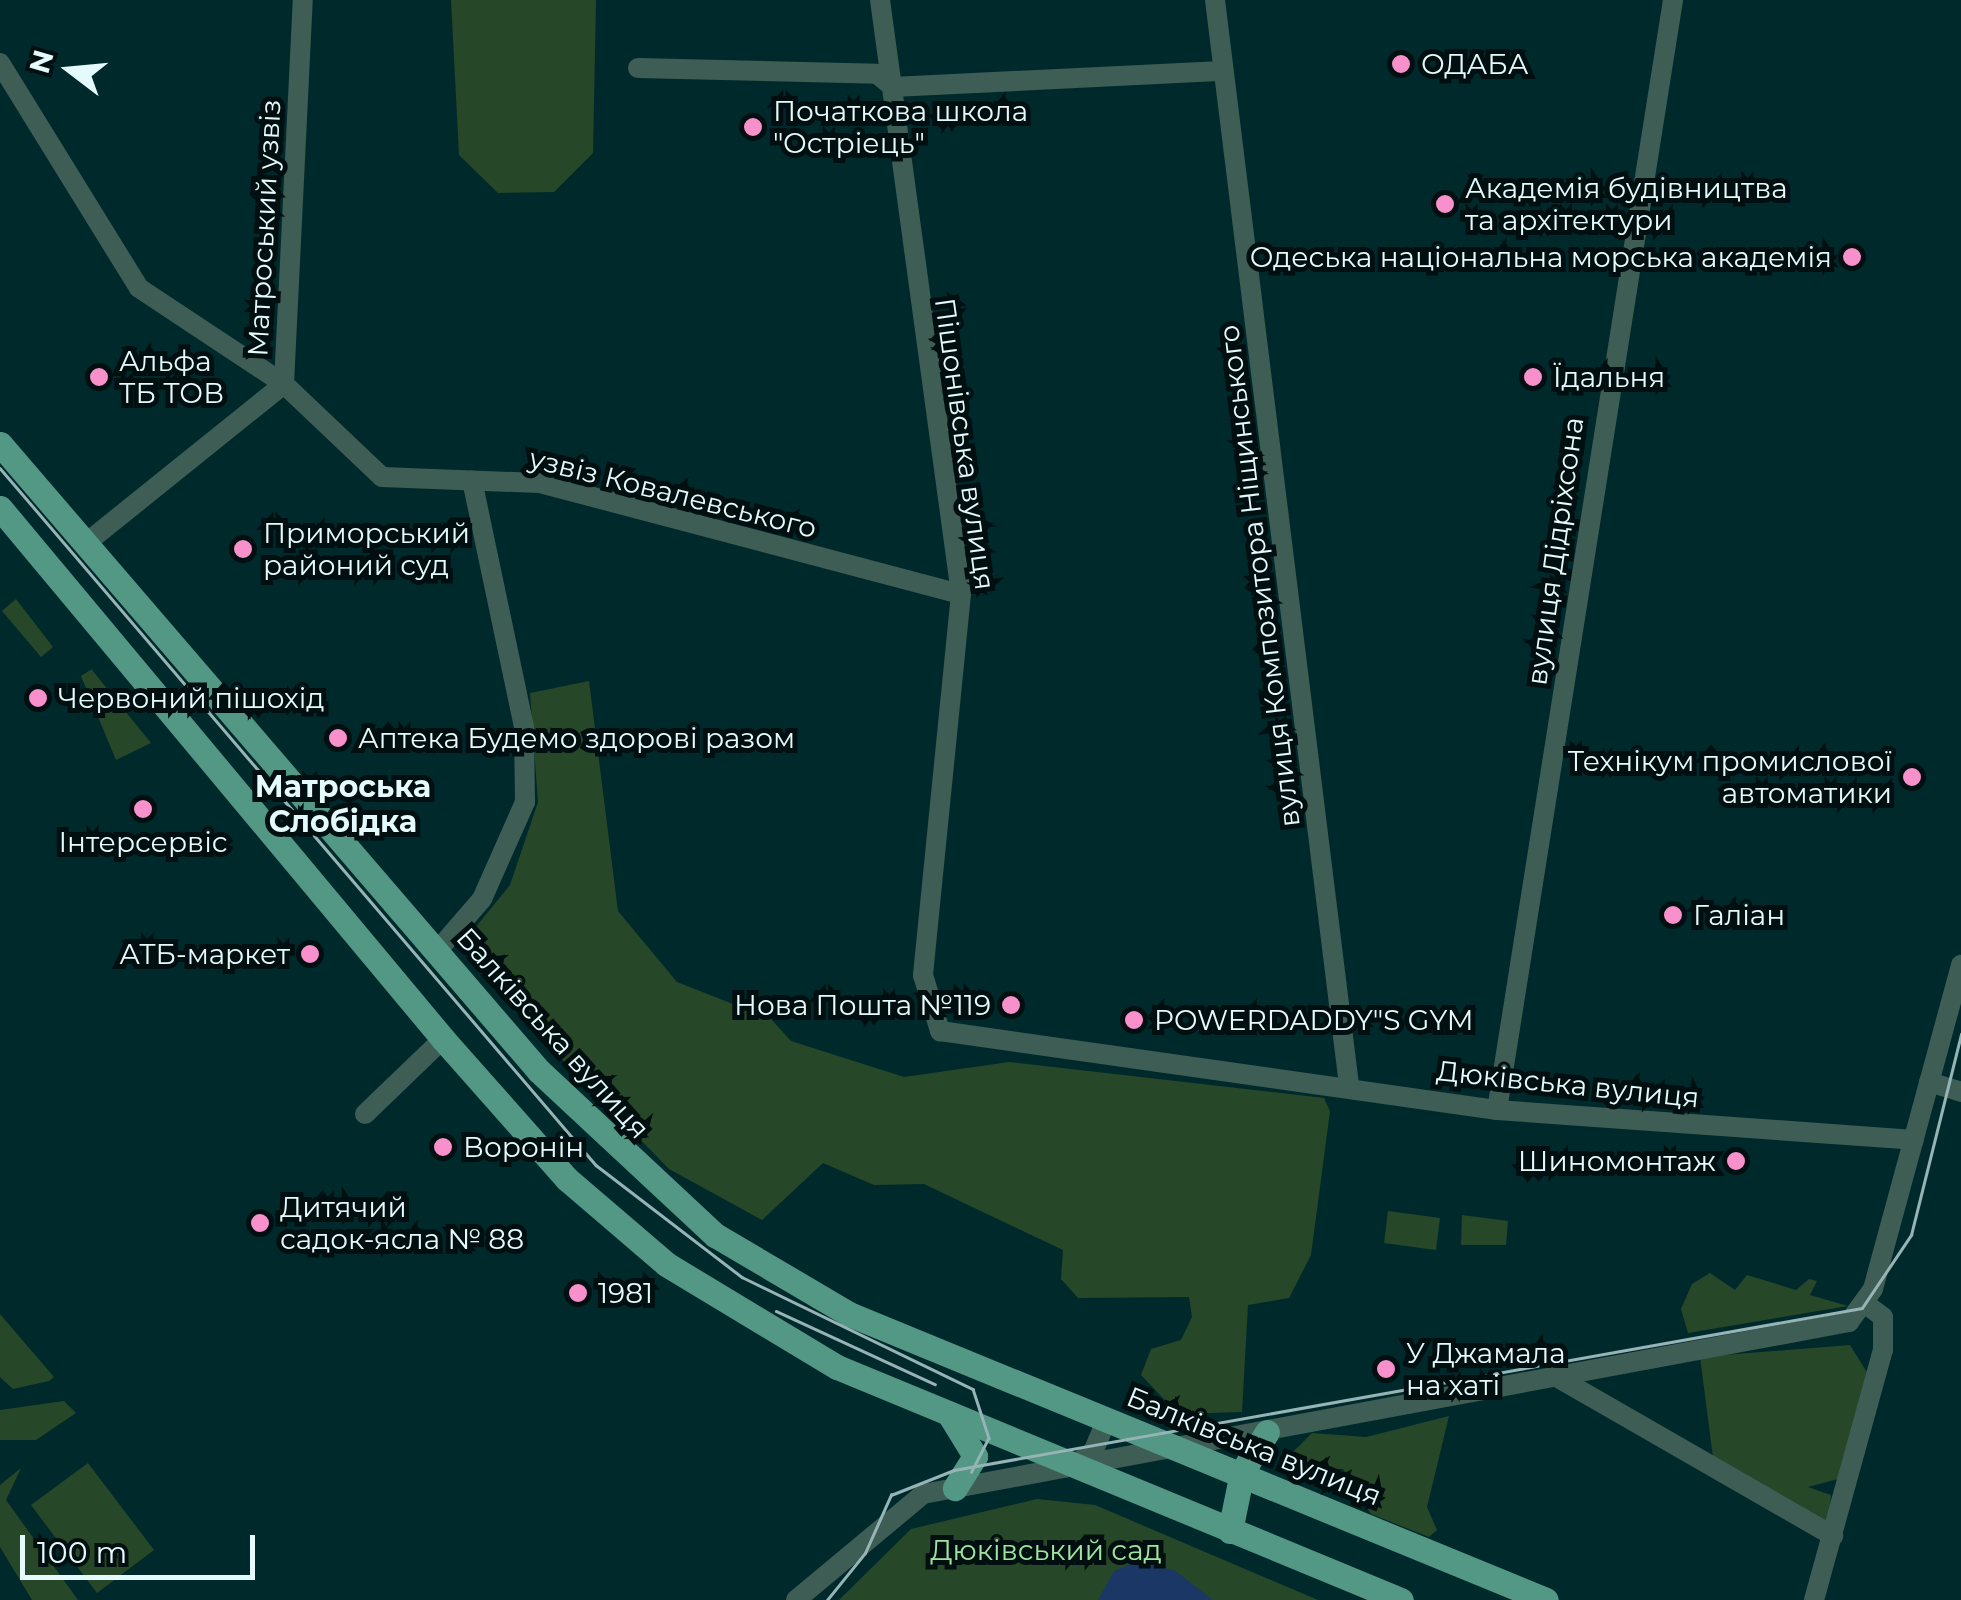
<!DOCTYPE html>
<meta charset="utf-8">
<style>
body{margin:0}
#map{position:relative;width:1961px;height:1600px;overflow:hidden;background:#00292c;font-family:Montserrat,sans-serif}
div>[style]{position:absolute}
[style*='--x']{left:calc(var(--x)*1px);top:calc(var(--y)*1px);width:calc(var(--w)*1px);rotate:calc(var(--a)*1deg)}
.green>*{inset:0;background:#274729}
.water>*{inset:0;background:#1b3766}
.minor>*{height:20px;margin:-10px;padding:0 10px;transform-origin:10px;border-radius:10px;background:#3e5d54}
.major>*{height:25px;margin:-12.5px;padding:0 12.5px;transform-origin:12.5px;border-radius:12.5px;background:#539785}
.tram>*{height:2.5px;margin:-1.25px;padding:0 1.25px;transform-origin:1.25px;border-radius:1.25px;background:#96b3b5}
.dots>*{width:28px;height:28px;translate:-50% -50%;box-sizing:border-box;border:5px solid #020f10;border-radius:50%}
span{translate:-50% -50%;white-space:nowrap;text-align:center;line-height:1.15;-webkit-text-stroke:10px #020f10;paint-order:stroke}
.poi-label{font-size:28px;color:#e4fafc}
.left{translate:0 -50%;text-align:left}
.right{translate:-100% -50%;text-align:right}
.street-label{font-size:28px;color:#e4fafc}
.park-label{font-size:28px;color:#9de5a0}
.neighbourhood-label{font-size:30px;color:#e4fafc;font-weight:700}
.north{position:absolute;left:20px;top:20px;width:100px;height:100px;-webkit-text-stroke:8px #020f10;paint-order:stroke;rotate:286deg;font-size:28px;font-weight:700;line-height:40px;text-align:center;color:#e4fafc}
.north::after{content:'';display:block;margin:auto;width:35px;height:45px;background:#e4fafc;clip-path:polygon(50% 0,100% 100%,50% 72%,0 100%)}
.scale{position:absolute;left:20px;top:1535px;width:235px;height:45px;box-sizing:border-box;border:5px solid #e4fafc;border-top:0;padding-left:12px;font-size:30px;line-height:35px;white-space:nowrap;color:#e4fafc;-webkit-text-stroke:8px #020f10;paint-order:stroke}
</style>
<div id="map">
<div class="green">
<i style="clip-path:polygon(451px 0,596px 0,593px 153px,554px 192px,498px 193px,459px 155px)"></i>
<i style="clip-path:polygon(16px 599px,53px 647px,41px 657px,2px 611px)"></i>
<i style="clip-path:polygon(92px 669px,92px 670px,151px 743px,116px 760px,81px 676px)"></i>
<i style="clip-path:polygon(589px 681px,618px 911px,677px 982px,771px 1019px,791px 1041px,904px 1077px,1009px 1062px,1324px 1098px,1330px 1111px,1311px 1255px,1289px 1298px,1248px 1305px,1242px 1412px,1178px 1414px,1141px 1375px,1151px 1349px,1181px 1340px,1192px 1317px,1189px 1297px,1078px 1298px,1061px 1279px,1063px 1250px,924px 1184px,874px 1185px,823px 1163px,762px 1220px,669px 1169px,550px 1047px,462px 944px,510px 885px,538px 802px,530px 693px)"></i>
<i style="clip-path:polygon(1388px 1211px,1440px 1218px,1436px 1250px,1384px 1243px)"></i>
<i style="clip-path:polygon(1462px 1215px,1508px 1221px,1506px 1245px,1461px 1245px)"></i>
<i style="clip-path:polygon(1710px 1273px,1735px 1290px,1747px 1275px,1796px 1290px,1809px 1279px,1817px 1281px,1810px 1295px,1848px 1306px,1688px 1333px,1681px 1309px,1692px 1284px)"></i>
<i style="clip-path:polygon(0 1314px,54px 1377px,49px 1381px,13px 1389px,0 1377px)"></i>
<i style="clip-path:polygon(1850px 1345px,1868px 1374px,1842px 1478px,1808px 1487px,1831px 1495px,1829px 1526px,1714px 1465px,1700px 1357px)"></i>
<i style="clip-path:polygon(64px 1401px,76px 1413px,36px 1440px,0 1440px,0 1410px)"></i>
<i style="clip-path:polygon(1449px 1416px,1427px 1507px,1437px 1530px,1429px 1537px,1371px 1514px,1343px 1469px,1299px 1468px,1292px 1453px,1312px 1433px,1366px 1437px)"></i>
<i style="clip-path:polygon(88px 1463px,154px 1550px,97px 1593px,31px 1505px)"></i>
<i style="clip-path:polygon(21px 1468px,6px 1500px,78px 1600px,32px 1600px,0 1547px,0 1485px)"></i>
<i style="clip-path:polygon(1037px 1499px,1095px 1505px,1318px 1600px,839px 1600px,911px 1529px)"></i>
</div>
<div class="water">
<i style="clip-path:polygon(1133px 1563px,1174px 1570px,1213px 1600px,1098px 1600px,1114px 1571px)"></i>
</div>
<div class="minor">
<i style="--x:880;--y:0;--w:599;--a:82.23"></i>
<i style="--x:961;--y:594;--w:383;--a:95.7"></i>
<i style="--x:923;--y:975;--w:59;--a:73.1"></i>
<i style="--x:940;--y:1031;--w:563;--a:8.07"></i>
<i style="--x:1497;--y:1110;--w:418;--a:4.1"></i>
<i style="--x:1215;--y:0;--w:1093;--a:82.96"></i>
<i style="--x:0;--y:63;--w:264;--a:58.3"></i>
<i style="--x:139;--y:288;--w:174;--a:33.5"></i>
<i style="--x:284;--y:384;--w:135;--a:43.5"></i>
<i style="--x:382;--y:477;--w:158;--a:2.2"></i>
<i style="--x:540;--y:483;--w:435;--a:14.8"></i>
<i style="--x:638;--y:68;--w:239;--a:1.4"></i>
<i style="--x:877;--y:74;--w:21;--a:39"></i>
<i style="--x:893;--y:87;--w:330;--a:-2.8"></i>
<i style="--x:85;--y:544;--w:255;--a:-38.8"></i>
<i style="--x:284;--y:384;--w:384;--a:-87.2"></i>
<i style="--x:438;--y:950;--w:67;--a:-49.2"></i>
<i style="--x:482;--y:899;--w:106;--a:-66.1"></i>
<i style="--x:525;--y:802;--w:75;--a:-90.8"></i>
<i style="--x:524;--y:727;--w:252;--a:-101.9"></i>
<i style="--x:1929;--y:1082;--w:34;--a:17"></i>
<i style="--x:1497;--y:1110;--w:1124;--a:-80.99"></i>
<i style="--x:365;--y:1114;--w:108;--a:-43.9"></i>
<i style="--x:1555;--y:1376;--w:321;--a:29.9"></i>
<i style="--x:1075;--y:1464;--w:22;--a:-34"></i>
<i style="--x:1093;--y:1452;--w:36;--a:-67"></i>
<i style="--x:796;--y:1600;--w:165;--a:-39.8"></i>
<i style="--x:923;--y:1494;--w:942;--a:-10.52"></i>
<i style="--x:1849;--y:1322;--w:41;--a:-54"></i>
<i style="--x:1873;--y:1289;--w:336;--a:-74.8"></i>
<i style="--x:1814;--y:1600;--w:259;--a:-74.6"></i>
<i style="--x:1883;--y:1350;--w:33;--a:-90"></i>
<i style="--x:1883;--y:1317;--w:20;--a:-143"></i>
</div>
<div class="major">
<i style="--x:0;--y:444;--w:827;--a:49.32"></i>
<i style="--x:539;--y:1071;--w:241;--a:43"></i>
<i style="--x:715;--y:1235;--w:156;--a:30.5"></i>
<i style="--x:849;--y:1314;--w:753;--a:22.31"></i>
<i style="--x:0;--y:508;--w:692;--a:50.16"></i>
<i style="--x:443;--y:1039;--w:187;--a:48.5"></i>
<i style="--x:567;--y:1179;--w:130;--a:40.6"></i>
<i style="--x:666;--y:1264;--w:200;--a:31.1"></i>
<i style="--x:837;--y:1367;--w:610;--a:22.45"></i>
<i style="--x:951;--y:1417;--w:46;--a:58.4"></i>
<i style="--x:975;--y:1456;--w:38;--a:122"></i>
<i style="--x:1230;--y:1531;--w:60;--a:-78.5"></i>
<i style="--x:1242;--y:1472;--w:47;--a:-58"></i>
</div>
<div class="tram">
<i style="--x:0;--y:468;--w:917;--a:49.47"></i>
<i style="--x:596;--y:1165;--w:184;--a:37.5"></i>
<i style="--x:742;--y:1277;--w:257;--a:25.9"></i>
<i style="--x:973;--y:1389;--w:52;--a:71.9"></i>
<i style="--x:989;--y:1438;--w:38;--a:117"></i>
<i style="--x:776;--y:1311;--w:175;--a:24.7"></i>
<i style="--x:827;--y:1600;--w:60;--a:-51"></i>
<i style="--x:865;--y:1553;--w:64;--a:-65.9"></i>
<i style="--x:891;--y:1495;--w:68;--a:-21.6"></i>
<i style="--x:954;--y:1470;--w:922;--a:-10.12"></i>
<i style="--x:1862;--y:1308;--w:88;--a:-56.1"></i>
<i style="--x:1911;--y:1235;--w:207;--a:-76"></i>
</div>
<div class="dots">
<i style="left:1401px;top:64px;background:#f890cb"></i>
<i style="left:753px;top:127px;background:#f890cb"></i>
<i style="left:1445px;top:204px;background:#f890cb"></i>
<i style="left:1852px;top:257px;background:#f890cb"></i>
<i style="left:99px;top:377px;background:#f890cb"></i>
<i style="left:1533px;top:377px;background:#f890cb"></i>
<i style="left:243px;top:549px;background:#f890cb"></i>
<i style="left:38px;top:698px;background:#f890cb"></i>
<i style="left:338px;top:738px;background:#f890cb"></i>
<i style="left:1912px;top:777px;background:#f890cb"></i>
<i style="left:143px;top:809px;background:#f890cb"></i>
<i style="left:1673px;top:915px;background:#f890cb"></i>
<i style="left:310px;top:954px;background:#f890cb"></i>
<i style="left:1011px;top:1005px;background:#f890cb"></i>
<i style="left:1134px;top:1020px;background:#f890cb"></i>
<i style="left:443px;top:1147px;background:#f890cb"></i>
<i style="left:1736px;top:1161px;background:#f890cb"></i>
<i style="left:260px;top:1223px;background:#f890cb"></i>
<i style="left:578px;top:1293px;background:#f890cb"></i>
<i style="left:1386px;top:1369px;background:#f890cb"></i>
</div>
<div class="poi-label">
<span class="left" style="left:1421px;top:64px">ОДАБА</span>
<span class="left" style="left:773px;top:127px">Початкова школа<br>"Остріець"</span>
<span class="left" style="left:1465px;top:204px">Академія будівництва<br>та архітектури</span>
<span class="right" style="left:1832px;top:257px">Одеська національна морська академія</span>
<span class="left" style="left:119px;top:377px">Альфа<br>ТБ ТОВ</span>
<span class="left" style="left:1553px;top:377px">Їдальня</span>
<span class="left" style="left:263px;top:549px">Приморський<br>районий суд</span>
<span class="left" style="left:58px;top:698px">Червоний пішохід</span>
<span class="left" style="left:358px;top:738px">Аптека Будемо здорові разом</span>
<span class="right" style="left:1892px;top:777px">Технікум промислової<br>автоматики</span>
<span style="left:143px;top:842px">Інтерсервіс</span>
<span class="left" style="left:1693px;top:915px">Галіан</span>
<span class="right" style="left:290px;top:954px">АТБ-маркет</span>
<span class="right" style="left:991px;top:1005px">Нова Пошта №119</span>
<span class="left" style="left:1154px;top:1020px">POWERDADDY"S GYM</span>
<span class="left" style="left:463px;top:1147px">Воронін</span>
<span class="right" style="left:1716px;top:1161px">Шиномонтаж</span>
<span class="left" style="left:280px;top:1223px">Дитячий<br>садок-ясла № 88</span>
<span class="left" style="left:598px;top:1293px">1981</span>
<span class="left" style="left:1406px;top:1369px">У Джамала<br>на хаті</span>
</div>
<div class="street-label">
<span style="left:264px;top:228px;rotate:-87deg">Матроський узвіз</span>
<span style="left:965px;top:444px;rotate:82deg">Пішонівська вулиця</span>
<span style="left:673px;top:493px;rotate:14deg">узвіз Ковалевського</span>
<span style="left:1555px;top:551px;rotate:-82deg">вулиця Дідріхсона</span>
<span style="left:1259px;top:576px;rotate:-97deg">вулиця Композитора Ніщинського</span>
<span style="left:553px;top:1033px;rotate:48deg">Балківська вулиця</span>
<span style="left:1568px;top:1084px;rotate:6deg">Дюківська вулиця</span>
<span style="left:1254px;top:1446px;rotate:22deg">Балківська вулиця</span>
</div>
<div class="park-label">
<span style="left:1046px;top:1550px">Дюківський сад</span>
</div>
<div class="neighbourhood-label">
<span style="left:343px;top:804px">Матроська<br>Слобідка</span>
</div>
<div class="north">N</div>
<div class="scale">100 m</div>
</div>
